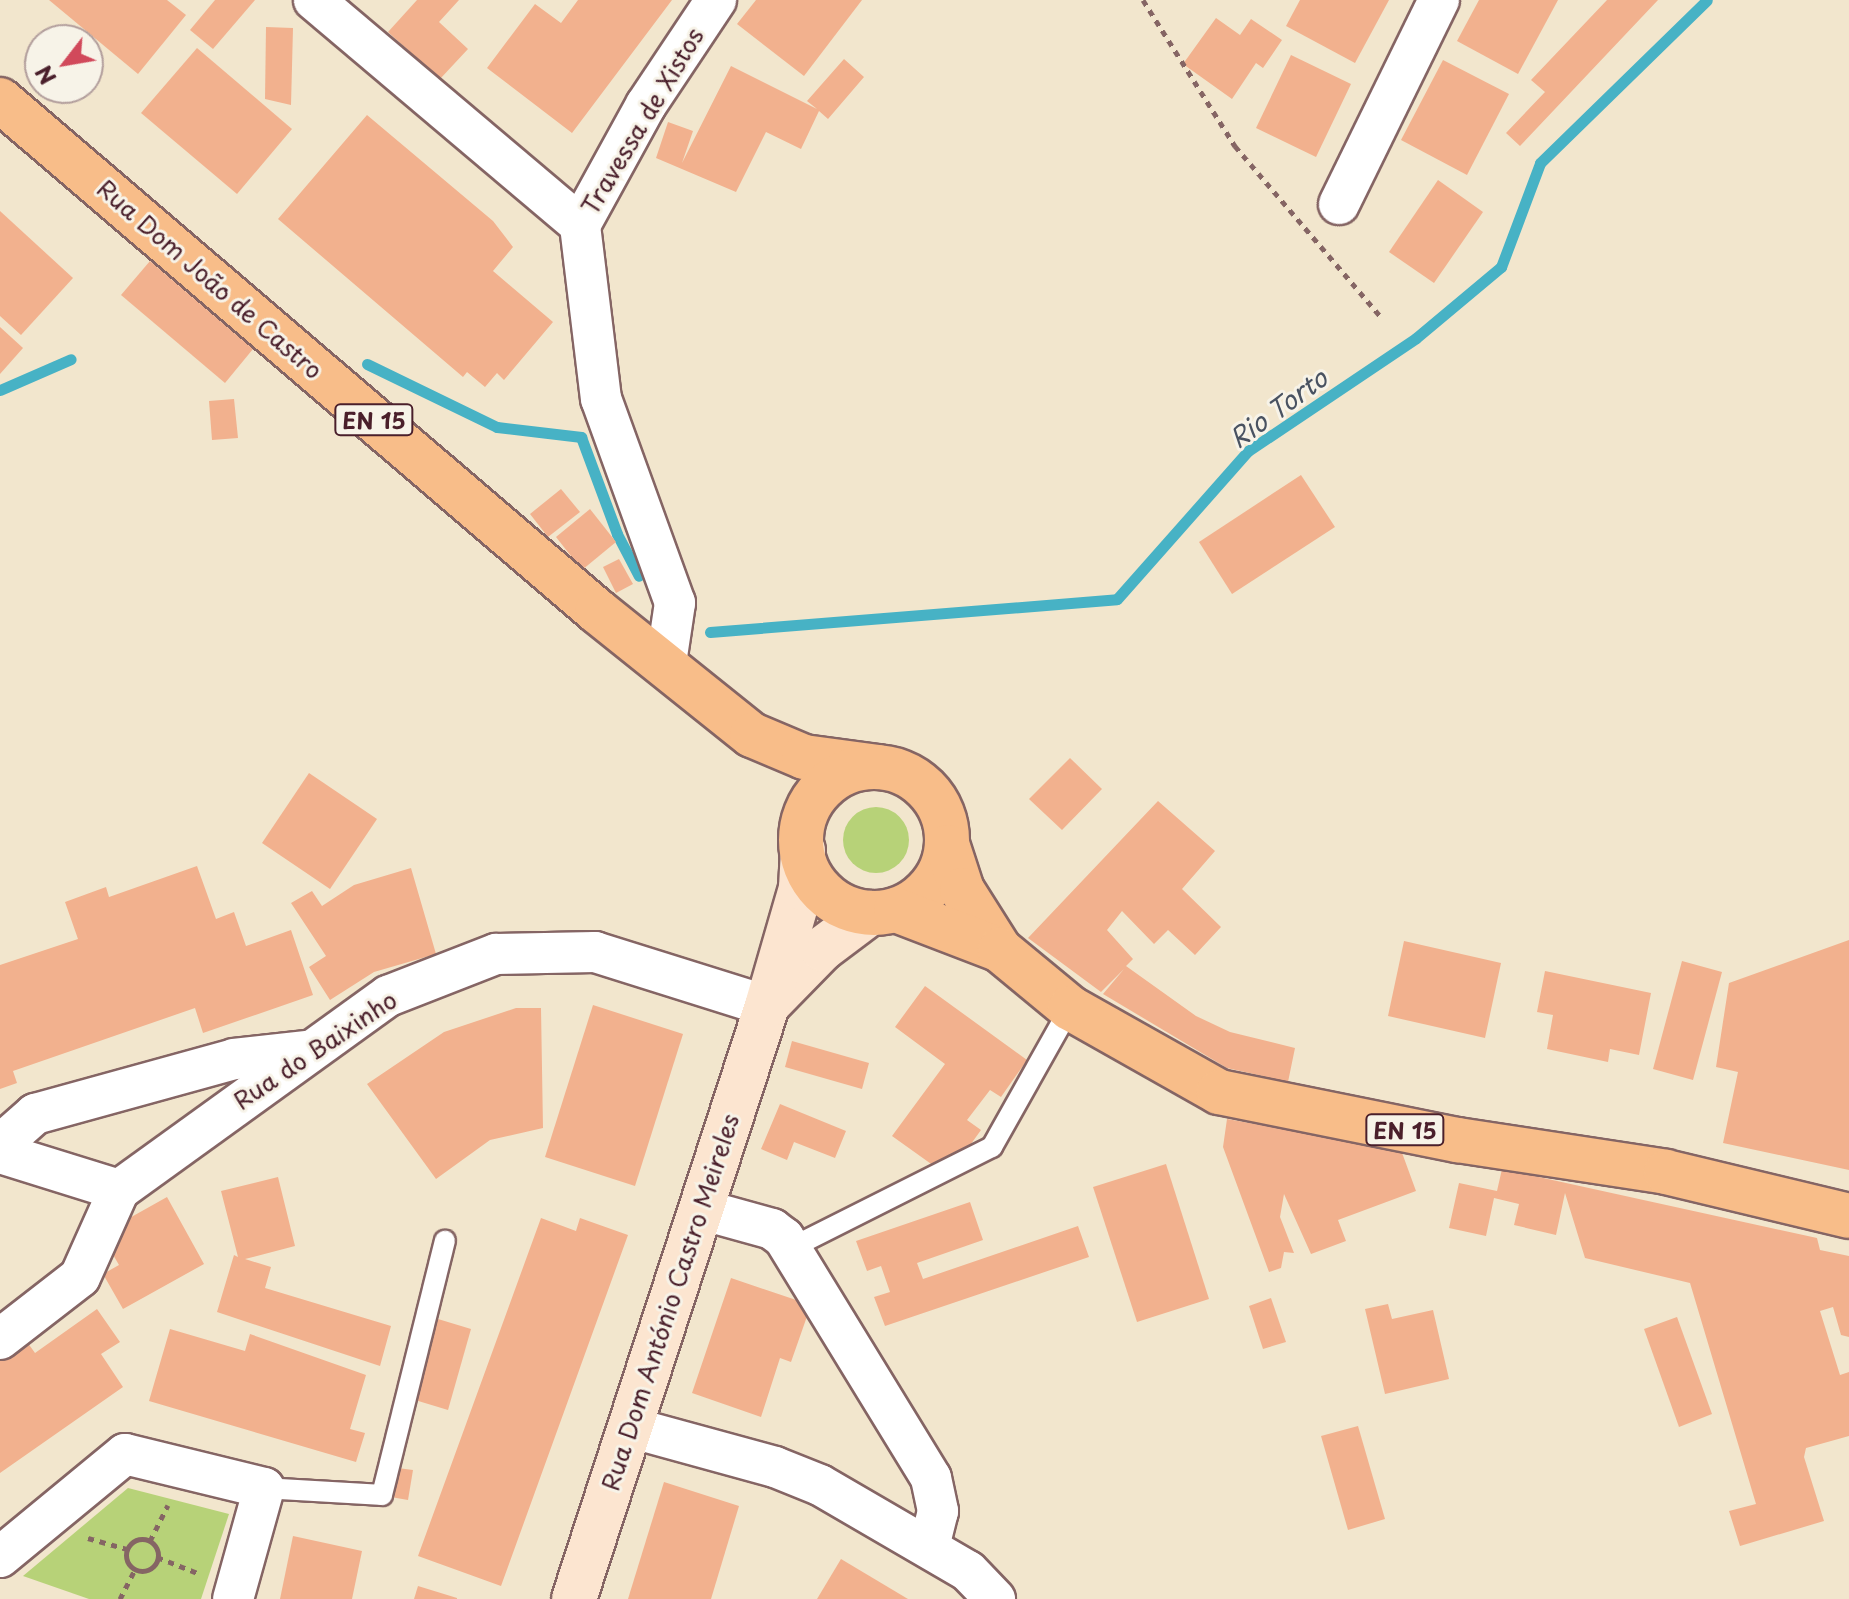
<!DOCTYPE html>
<meta charset="utf-8">
<style>
body{margin:0}
#map{position:relative;width:1849px;height:1599px;overflow:hidden;background:#f2e6cd;font-family:"Playpen Sans",sans-serif}
div>[style]{position:absolute}
[style*='--x']{left:calc(var(--x)*1px);top:calc(var(--y)*1px);width:calc(var(--w)*1px);rotate:calc(var(--a)*1deg)}
.green>*{inset:0;background:#b7d278}
.round{border-radius:50%}
.stream>*{height:11px;margin:-5.5px;padding:0 5.5px;transform-origin:5.5px;border-radius:5.5px;background:#47b2c5}
.building>*{inset:0;background:#f2b18e}
.path>*{height:5px;margin-top:-2.5px;transform-origin:0;background:repeating-linear-gradient(90deg,#856564 0 6px,transparent 0 12px)}
.path>.ring{margin:-2.5px;padding:0;box-sizing:content-box;background:none;border:5px solid #856564;border-radius:50%}
.roads{filter:drop-shadow(2px 0 #856564) drop-shadow(-2px 0 #856564) drop-shadow(0 2px #856564) drop-shadow(0 -2px #856564)}
.lane>*{height:20px;margin:-10px;padding:0 10px;transform-origin:10px;border-radius:10px;background:#fff}
.street>*{height:40px;margin:-20px;padding:0 20px;transform-origin:20px;border-radius:20px;background:#fff}
.secondary>*{height:44px;margin:-22px;padding:0 22px;transform-origin:22px;border-radius:22px;background:#fce5d0}
.primary>*{height:44px;margin:-22px;padding:0 22px;transform-origin:22px;border-radius:22px;background:#f8bd89}
.primary>.ring{margin:-22px;padding:0;box-sizing:content-box;background:none;border:44px solid #f8bd89;border-radius:50%}
span{translate:-50% -50%;white-space:nowrap;text-align:center;line-height:1.15;-webkit-text-stroke:6px #f7f3e8;paint-order:stroke}
.shield-label span{padding:2px 6px;background:#f7f3e8;border:2px solid;border-radius:6px;-webkit-text-stroke-width:0}
.shield-label{font-size:22px;color:#4a1f2b;font-weight:700}
.street-label{font-size:24px;color:#4a1f2b}
.water-label{font-size:26px;color:#495261;font-style:italic}
.north{position:absolute;left:24px;top:24px;width:80px;height:80px;box-sizing:border-box;background:#f7f3e8;border:2px solid #b29e9c;border-radius:50%;rotate:239deg;font-size:22px;font-weight:700;line-height:32px;text-align:center;color:#4a1f2b}
.north::after{content:'';display:block;margin:auto;width:28px;height:36px;background:#d1495b;clip-path:polygon(50% 0,100% 100%,50% 72%,0 100%)}
</style>
<div id="map">
<div class="green">
<i class="round" style="left:843px;top:807px;width:66px;height:66px"></i>
<i style="clip-path:polygon(128px 1488px,229px 1514px,201px 1599px,89px 1599px,23px 1576px)"></i>
</div>
<div class="stream">
<i style="--x:367;--y:364;--w:144;--a:25.9"></i>
<i style="--x:497;--y:427;--w:85;--a:6.8"></i>
<i style="--x:581;--y:437;--w:103;--a:69.6"></i>
<i style="--x:617;--y:534;--w:47;--a:62.4"></i>
<i style="--x:0;--y:390;--w:77;--a:-23.6"></i>
<i style="--x:710;--y:632;--w:408;--a:-4.6"></i>
<i style="--x:1117;--y:599;--w:198;--a:-48.5"></i>
<i style="--x:1248;--y:451;--w:202;--a:-33.9"></i>
<i style="--x:1416;--y:338;--w:111;--a:-39.9"></i>
<i style="--x:1501;--y:267;--w:111;--a:-69.4"></i>
<i style="--x:1540;--y:163;--w:233;--a:-44.3"></i>
</div>
<div class="building">
<i style="clip-path:polygon(49px 0,167px 0,186px 15px,138px 74px)"></i>
<i style="clip-path:polygon(215px 0,255px 0,213px 49px,190px 30px)"></i>
<i style="clip-path:polygon(417px 0,459px 0,439px 22px,468px 49px,440px 79px,388px 32px)"></i>
<i style="clip-path:polygon(578px 0,672px 0,572px 133px,487px 68px,535px 4px,561px 23px)"></i>
<i style="clip-path:polygon(756px 0,862px 0,804px 76px,737px 24px)"></i>
<i style="clip-path:polygon(1300px 0,1389px 0,1355px 63px,1286px 26px)"></i>
<i style="clip-path:polygon(1479px 0,1558px 0,1518px 74px,1457px 41px)"></i>
<i style="clip-path:polygon(1607px 0,1658px 0,1520px 146px,1506px 133px,1545px 92px,1531px 80px)"></i>
<i style="clip-path:polygon(1216px 18px,1240px 35px,1251px 19px,1282px 40px,1263px 68px,1256px 63px,1232px 99px,1183px 64px)"></i>
<i style="clip-path:polygon(266px 27px,293px 28px,291px 105px,265px 99px)"></i>
<i style="clip-path:polygon(197px 48px,292px 129px,237px 194px,141px 113px)"></i>
<i style="clip-path:polygon(1291px 55px,1351px 84px,1316px 157px,1256px 128px)"></i>
<i style="clip-path:polygon(844px 59px,864px 77px,828px 119px,819px 111px,801px 149px,766px 132px,736px 192px,656px 158px,668px 122px,693px 131px,682px 163px,731px 66px,817px 109px,807px 101px)"></i>
<i style="clip-path:polygon(1443px 60px,1509px 94px,1467px 175px,1401px 140px)"></i>
<i style="clip-path:polygon(367px 115px,493px 221px,513px 247px,493px 271px,553px 322px,504px 380px,497px 373px,485px 387px,467px 372px,463px 377px,278px 219px)"></i>
<i style="clip-path:polygon(1438px 180px,1483px 212px,1434px 283px,1389px 252px)"></i>
<i style="clip-path:polygon(0 211px,73px 278px,21px 335px,0 316px)"></i>
<i style="clip-path:polygon(150px 261px,253px 349px,225px 383px,121px 295px)"></i>
<i style="clip-path:polygon(0 327px,23px 348px,0 374px)"></i>
<i style="clip-path:polygon(234px 399px,238px 438px,212px 440px,209px 401px)"></i>
<i style="clip-path:polygon(1301px 475px,1335px 527px,1232px 594px,1199px 542px)"></i>
<i style="clip-path:polygon(561px 489px,580px 512px,548px 537px,530px 514px)"></i>
<i style="clip-path:polygon(590px 509px,616px 542px,582px 570px,556px 537px)"></i>
<i style="clip-path:polygon(619px 559px,633px 584px,616px 593px,603px 567px)"></i>
<i style="clip-path:polygon(1070px 758px,1102px 789px,1062px 830px,1029px 799px)"></i>
<i style="clip-path:polygon(309px 773px,377px 819px,330px 889px,262px 843px)"></i>
<i style="clip-path:polygon(1158px 801px,1215px 851px,1182px 889px,1221px 927px,1195px 955px,1168px 930px,1154px 944px,1122px 911px,1107px 930px,1133px 959px,1126px 966px,1196px 1016px,1230px 1032px,1295px 1048px,1288px 1082px,1227px 1068px,1103px 994px,1124px 969px,1101px 992px,1028px 938px)"></i>
<i style="clip-path:polygon(197px 866px,216px 919px,234px 912px,246px 946px,291px 930px,313px 995px,203px 1033px,195px 1008px,13px 1071px,17px 1083px,0 1089px,0 965px,78px 939px,65px 902px,106px 887px,109px 897px)"></i>
<i style="clip-path:polygon(411px 868px,436px 954px,374px 972px,330px 1000px,309px 967px,326px 956px,291px 903px,312px 891px,322px 906px,354px 885px)"></i>
<i style="clip-path:polygon(1849px 940px,1849px 1170px,1723px 1143px,1738px 1072px,1716px 1067px,1729px 983px)"></i>
<i style="clip-path:polygon(1404px 941px,1501px 963px,1485px 1038px,1388px 1016px)"></i>
<i style="clip-path:polygon(1682px 961px,1722px 972px,1693px 1080px,1653px 1069px)"></i>
<i style="clip-path:polygon(1545px 971px,1651px 993px,1639px 1055px,1610px 1049px,1608px 1062px,1547px 1049px,1553px 1015px,1537px 1012px)"></i>
<i style="clip-path:polygon(925px 986px,1027px 1060px,1001px 1097px,990px 1090px,967px 1120px,981px 1130px,948px 1176px,892px 1136px,945px 1064px,895px 1027px)"></i>
<i style="clip-path:polygon(593px 1005px,683px 1034px,635px 1186px,545px 1157px)"></i>
<i style="clip-path:polygon(516px 1008px,541px 1008px,543px 1128px,490px 1140px,436px 1179px,367px 1084px,444px 1032px)"></i>
<i style="clip-path:polygon(792px 1041px,869px 1063px,862px 1089px,785px 1067px)"></i>
<i style="clip-path:polygon(780px 1104px,846px 1131px,835px 1158px,794px 1142px,787px 1160px,761px 1149px)"></i>
<i style="clip-path:polygon(1227px 1119px,1401px 1150px,1416px 1191px,1338px 1220px,1346px 1241px,1311px 1254px,1284px 1194px,1280px 1217px,1294px 1253px,1284px 1252px,1281px 1268px,1269px 1272px,1223px 1147px)"></i>
<i style="clip-path:polygon(1166px 1164px,1209px 1299px,1137px 1322px,1093px 1187px)"></i>
<i style="clip-path:polygon(1502px 1169px,1817px 1238px,1820px 1250px,1849px 1256px,1849px 1337px,1841px 1335px,1833px 1307px,1820px 1311px,1840px 1375px,1849px 1372px,1849px 1436px,1806px 1448px,1804px 1457px,1824px 1521px,1740px 1546px,1729px 1511px,1756px 1504px,1690px 1283px,1585px 1258px,1565px 1193px,1556px 1235px,1514px 1225px,1519px 1204px,1494px 1198px,1486px 1236px,1449px 1228px,1459px 1183px,1497px 1191px)"></i>
<i style="clip-path:polygon(278px 1177px,295px 1246px,245px 1259px,271px 1267px,265px 1288px,391px 1326px,380px 1366px,217px 1312px,234px 1255px,238px 1257px,221px 1191px)"></i>
<i style="clip-path:polygon(167px 1197px,204px 1264px,123px 1309px,103px 1274px,119px 1265px,101px 1234px)"></i>
<i style="clip-path:polygon(970px 1202px,983px 1240px,917px 1263px,923px 1279px,1078px 1226px,1089px 1257px,885px 1326px,874px 1297px,890px 1292px,881px 1266px,867px 1271px,856px 1241px)"></i>
<i style="clip-path:polygon(541px 1218px,576px 1231px,580px 1218px,628px 1235px,501px 1586px,418px 1556px)"></i>
<i style="clip-path:polygon(731px 1278px,811px 1305px,791px 1362px,780px 1358px,761px 1417px,692px 1393px)"></i>
<i style="clip-path:polygon(1271px 1298px,1286px 1342px,1263px 1349px,1249px 1306px)"></i>
<i style="clip-path:polygon(1388px 1304px,1392px 1319px,1433px 1310px,1449px 1379px,1385px 1394px,1365px 1309px)"></i>
<i style="clip-path:polygon(97px 1309px,120px 1342px,101px 1354px,123px 1387px,0 1473px,0 1357px,25px 1339px,35px 1353px)"></i>
<i style="clip-path:polygon(1677px 1317px,1712px 1414px,1679px 1427px,1644px 1329px)"></i>
<i style="clip-path:polygon(438px 1319px,471px 1329px,448px 1410px,415px 1400px)"></i>
<i style="clip-path:polygon(170px 1329px,245px 1351px,250px 1334px,366px 1375px,350px 1429px,365px 1433px,356px 1462px,149px 1401px)"></i>
<i style="clip-path:polygon(1358px 1426px,1385px 1519px,1348px 1530px,1321px 1436px)"></i>
<i style="clip-path:polygon(390px 1467px,413px 1470px,408px 1500px,385px 1496px)"></i>
<i style="clip-path:polygon(664px 1482px,739px 1506px,711px 1599px,628px 1599px)"></i>
<i style="clip-path:polygon(293px 1536px,362px 1551px,352px 1599px,280px 1599px)"></i>
<i style="clip-path:polygon(841px 1559px,908px 1599px,817px 1599px)"></i>
<i style="clip-path:polygon(418px 1586px,457px 1598px,457px 1599px,414px 1599px)"></i>
</div>
<div class="path">
<i style="--x:1143;--y:0;--w:173;--a:57.8"></i>
<i style="--x:1235;--y:146;--w:223;--a:49.5"></i>
<i style="--x:88;--y:1538;--w:41;--a:15.8"></i>
<i class="ring" style="left:126px;top:1539px;width:27px;height:27px"></i>
<i style="--x:150;--y:1541;--w:40;--a:-63.4"></i>
<i style="--x:157;--y:1557;--w:46;--a:21.6"></i>
<i style="--x:120;--y:1599;--w:34;--a:-63"></i>
</div>
<div class="roads">
<div class="lane">
<i style="--x:791;--y:1248;--w:225;--a:-26.7"></i>
<i style="--x:992;--y:1147;--w:159;--a:-60.7"></i>
<i style="--x:264;--y:1488;--w:118;--a:3.4"></i>
<i style="--x:382;--y:1495;--w:262;--a:-76.1"></i>
</div>
<div class="street">
<i style="--x:314;--y:0;--w:348;--a:40.2"></i>
<i style="--x:1339;--y:204;--w:227;--a:-63.9"></i>
<i style="--x:666;--y:663;--w:61;--a:-81.5"></i>
<i style="--x:675;--y:603;--w:217;--a:-109.9"></i>
<i style="--x:601;--y:399;--w:175;--a:-96.9"></i>
<i style="--x:580;--y:225;--w:137;--a:-61.2"></i>
<i style="--x:646;--y:105;--w:126;--a:-56.3"></i>
<i style="--x:0;--y:1145;--w:47;--a:-41.5"></i>
<i style="--x:35;--y:1114;--w:206;--a:-15.4"></i>
<i style="--x:234;--y:1059;--w:71;--a:-6.4"></i>
<i style="--x:0;--y:1153;--w:125;--a:17.3"></i>
<i style="--x:700;--y:1209;--w:75;--a:15.5"></i>
<i style="--x:772;--y:1229;--w:15;--a:37"></i>
<i style="--x:784;--y:1238;--w:281;--a:58.5"></i>
<i style="--x:931;--y:1478;--w:34;--a:78"></i>
<i style="--x:938;--y:1511;--w:36;--a:104"></i>
<i style="--x:0;--y:1339;--w:101;--a:-37.8"></i>
<i style="--x:80;--y:1277;--w:95;--a:-65.9"></i>
<i style="--x:119;--y:1190;--w:332;--a:-35.8"></i>
<i style="--x:388;--y:996;--w:116;--a:-21.3"></i>
<i style="--x:496;--y:954;--w:99;--a:-1.2"></i>
<i style="--x:595;--y:952;--w:180;--a:17.4"></i>
<i style="--x:629;--y:1427;--w:151;--a:15.3"></i>
<i style="--x:775;--y:1467;--w:48;--a:21.8"></i>
<i style="--x:820;--y:1485;--w:171;--a:30.2"></i>
<i style="--x:968;--y:1571;--w:39;--a:46"></i>
<i style="--x:0;--y:1557;--w:162;--a:-39.5"></i>
<i style="--x:125;--y:1454;--w:143;--a:13.7"></i>
<i style="--x:264;--y:1488;--w:115;--a:105.6"></i>
</div>
<div class="secondary">
<i style="--x:771;--y:1001;--w:73;--a:-45.6"></i>
<i style="--x:822;--y:949;--w:60;--a:-36.9"></i>
<i style="--x:574;--y:1599;--w:624;--a:-71.97"></i>
<i style="--x:767;--y:1006;--w:123;--a:-73.9"></i>
<i style="--x:801;--y:888;--w:38;--a:-87"></i>
</div>
<div class="primary">
<i style="--x:0;--y:100;--w:786;--a:40.56"></i>
<i style="--x:597;--y:611;--w:198;--a:38.7"></i>
<i style="--x:752;--y:735;--w:56;--a:22.9"></i>
<i style="--x:804;--y:757;--w:75;--a:7.7"></i>
<i class="ring" style="left:801px;top:767px;width:102px;height:102px"></i>
<i style="--x:948;--y:847;--w:45;--a:72"></i>
<i style="--x:962;--y:890;--w:71;--a:57.7"></i>
<i style="--x:896;--y:910;--w:111;--a:21"></i>
<i style="--x:1000;--y:950;--w:91;--a:39.6"></i>
<i style="--x:1070;--y:1008;--w:171;--a:29.4"></i>
<i style="--x:1219;--y:1092;--w:244;--a:11.4"></i>
<i style="--x:1458;--y:1140;--w:210;--a:8.7"></i>
<i style="--x:1666;--y:1172;--w:188;--a:13.5"></i>
</div>
</div>
<div class="shield-label">
<span style="left:374px;top:420px">EN 15</span>
<span style="left:1405px;top:1130px">EN 15</span>
</div>
<div class="street-label">
<span style="left:642px;top:121px;rotate:-59deg">Travessa de Xistos</span>
<span style="left:210px;top:279px;rotate:41deg">Rua Dom João de Castro</span>
<span style="left:315px;top:1050px;rotate:-34deg">Rua do Baixinho</span>
<span style="left:670px;top:1302px;rotate:-72deg">Rua Dom António Castro Meireles</span>
</div>
<div class="water-label">
<span style="left:1278px;top:408px;rotate:-36deg">Rio Torto</span>
</div>
<div class="north">N</div>
</div>
